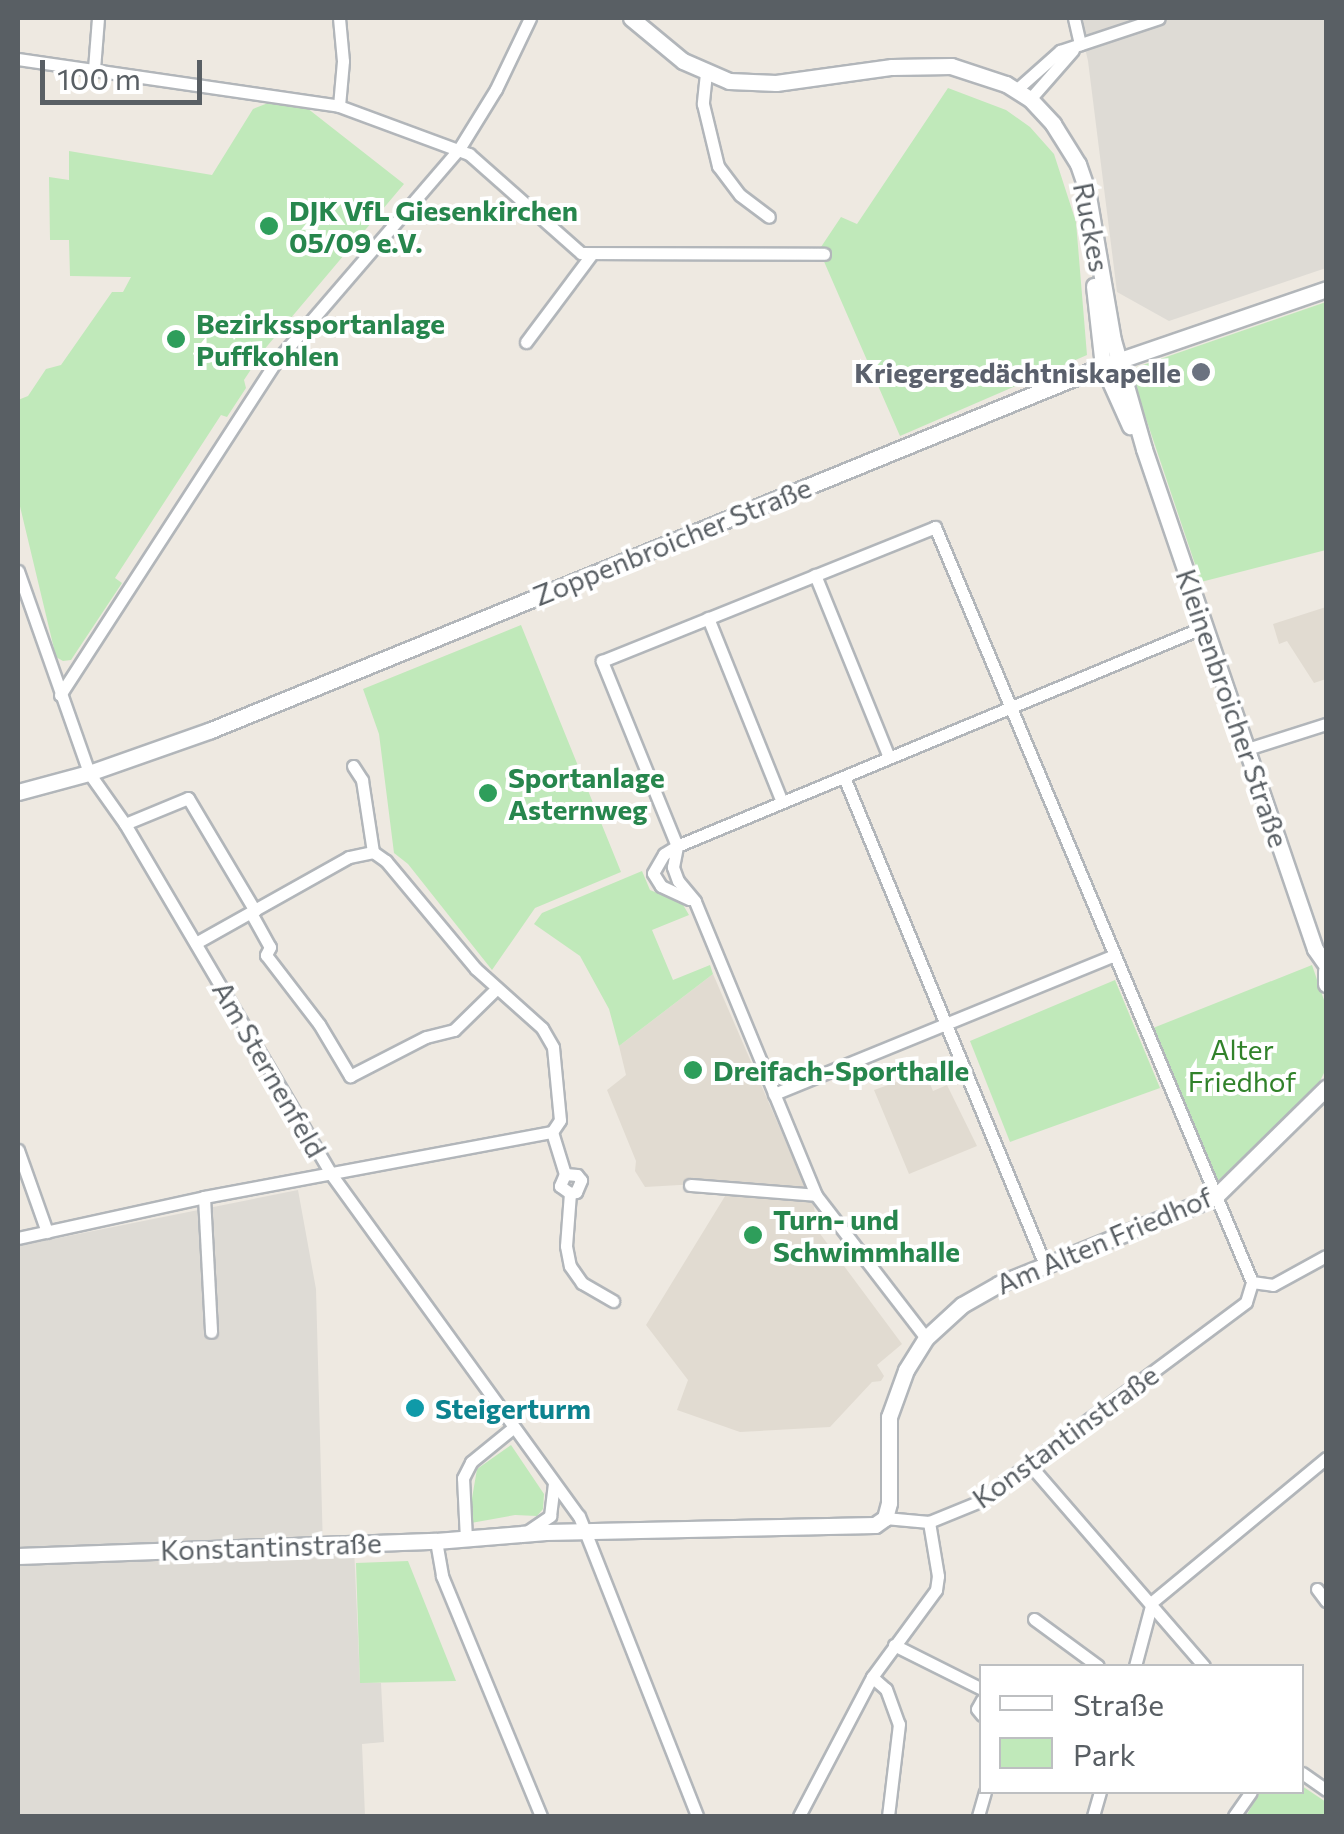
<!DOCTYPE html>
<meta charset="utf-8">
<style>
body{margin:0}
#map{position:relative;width:1344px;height:1834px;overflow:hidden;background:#eee9e1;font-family:Commissioner,sans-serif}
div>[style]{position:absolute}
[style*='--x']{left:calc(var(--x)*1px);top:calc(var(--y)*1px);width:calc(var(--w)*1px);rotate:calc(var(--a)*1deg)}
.industrial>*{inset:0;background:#dedbd5}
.education>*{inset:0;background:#e1dbd1}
.green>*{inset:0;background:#c0e9ba}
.roads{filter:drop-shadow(2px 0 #b2b6ba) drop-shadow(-2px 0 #b2b6ba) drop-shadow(0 2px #b2b6ba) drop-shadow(0 -2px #b2b6ba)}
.street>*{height:11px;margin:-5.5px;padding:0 5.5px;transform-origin:5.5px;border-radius:5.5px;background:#fff}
.secondary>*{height:15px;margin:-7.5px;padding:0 7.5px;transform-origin:7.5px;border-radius:7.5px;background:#fff}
.dots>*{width:28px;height:28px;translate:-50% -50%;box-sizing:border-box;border:5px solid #fff;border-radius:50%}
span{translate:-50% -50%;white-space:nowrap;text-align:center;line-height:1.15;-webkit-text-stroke:8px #fff;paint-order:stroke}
.leisure-label{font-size:28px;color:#27864d;font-weight:700}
.left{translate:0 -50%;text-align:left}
.street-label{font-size:28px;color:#595f64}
.worship-label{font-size:28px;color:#5b616d;font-weight:700}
.right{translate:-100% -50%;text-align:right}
.park-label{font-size:28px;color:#31822a}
.culture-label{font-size:28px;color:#0d838f;font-weight:700}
.frame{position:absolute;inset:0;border:20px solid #595f64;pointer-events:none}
.legend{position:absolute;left:979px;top:1664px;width:325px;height:130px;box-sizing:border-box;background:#fff;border:2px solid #bdbfc1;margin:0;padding:12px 18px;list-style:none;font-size:30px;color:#595f64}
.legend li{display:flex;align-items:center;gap:20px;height:50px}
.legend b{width:50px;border:2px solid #bdbfc1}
.scale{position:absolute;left:40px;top:60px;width:162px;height:45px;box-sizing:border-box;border:5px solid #595f64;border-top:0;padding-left:12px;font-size:30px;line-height:35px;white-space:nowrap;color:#595f64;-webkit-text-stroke:8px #fff;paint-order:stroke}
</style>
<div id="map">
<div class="industrial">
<i style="clip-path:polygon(1078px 18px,1326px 18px,1326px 268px,1169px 321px,1117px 292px,1088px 61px)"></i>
<i style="clip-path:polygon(298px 1190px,316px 1289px,323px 1549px,354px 1547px,360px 1682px,381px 1683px,384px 1742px,362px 1744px,365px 1816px,18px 1816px,18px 1246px)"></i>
</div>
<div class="education">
<i style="clip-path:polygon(1326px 607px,1326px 679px,1314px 683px,1287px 641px,1279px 644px,1273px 624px)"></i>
<i style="clip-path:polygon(713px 974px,814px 1207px,818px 1231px,902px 1344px,877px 1365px,884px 1376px,881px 1381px,872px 1382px,830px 1427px,740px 1432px,677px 1410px,688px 1380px,646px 1325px,730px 1188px,697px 1184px,645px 1187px,635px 1171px,636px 1161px,607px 1090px,626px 1075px,619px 1046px)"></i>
<i style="clip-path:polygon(925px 1072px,933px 1091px,947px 1085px,977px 1146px,909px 1174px,874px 1090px)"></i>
</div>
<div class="green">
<i style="clip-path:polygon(948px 88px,1006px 110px,1030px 127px,1054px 154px,1076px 222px,1087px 355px,900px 436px,819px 250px,841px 217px,857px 224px)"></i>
<i style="clip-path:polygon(268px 103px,307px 108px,404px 184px,263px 351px,244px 380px,246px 388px,227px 417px,221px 415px,115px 578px,122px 583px,71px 660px,63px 661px,56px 657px,18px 498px,18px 400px,28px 396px,46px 369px,61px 365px,112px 292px,123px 292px,131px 277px,70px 276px,69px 240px,50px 240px,49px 177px,69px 180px,69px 151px,212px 175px,253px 109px)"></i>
<i style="clip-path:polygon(1326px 302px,1326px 550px,1201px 582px,1132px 377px,1137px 367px)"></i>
<i style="clip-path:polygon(521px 625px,621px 872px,535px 908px,492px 970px,408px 864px,394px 853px,379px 734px,363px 689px)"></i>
<i style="clip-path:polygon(642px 871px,650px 890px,682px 903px,689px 915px,652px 930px,673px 980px,710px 965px,713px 974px,619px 1046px,609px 1009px,580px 956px,534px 924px,542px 913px)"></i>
<i style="clip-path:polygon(1312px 965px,1326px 1006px,1326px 1069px,1318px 1085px,1217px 1182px,1148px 1030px)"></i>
<i style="clip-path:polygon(1115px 980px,1160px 1088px,1010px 1142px,970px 1041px)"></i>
<i style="clip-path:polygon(511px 1445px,544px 1494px,543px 1509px,537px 1516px,515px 1515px,471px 1523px,466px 1506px,471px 1504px,477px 1469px)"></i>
<i style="clip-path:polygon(408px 1561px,456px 1681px,360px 1683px,356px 1563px)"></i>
<i style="clip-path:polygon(1302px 1786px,1326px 1802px,1326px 1816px,1246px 1816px,1260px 1792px,1302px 1792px)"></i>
</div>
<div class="roads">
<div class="street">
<i style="--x:339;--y:18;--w:43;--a:84.7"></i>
<i style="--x:343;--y:61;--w:45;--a:95.1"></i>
<i style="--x:1074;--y:18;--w:27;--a:77"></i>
<i style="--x:18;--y:59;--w:324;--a:8.3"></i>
<i style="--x:339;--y:106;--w:139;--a:20.3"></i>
<i style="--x:469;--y:154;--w:149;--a:41.5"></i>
<i style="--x:581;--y:253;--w:243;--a:0.2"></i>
<i style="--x:94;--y:69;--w:51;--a:-85.5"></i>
<i style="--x:706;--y:73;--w:31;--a:96"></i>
<i style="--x:703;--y:104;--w:64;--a:76.4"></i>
<i style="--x:718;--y:166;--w:36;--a:53"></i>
<i style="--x:740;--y:195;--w:36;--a:37"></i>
<i style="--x:1016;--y:90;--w:59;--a:-41.6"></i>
<i style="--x:1060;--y:51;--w:104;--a:-18.4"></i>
<i style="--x:1030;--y:99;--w:65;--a:-48.7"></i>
<i style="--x:526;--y:342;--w:109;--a:-53.2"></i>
<i style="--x:18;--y:571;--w:214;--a:70.6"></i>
<i style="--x:89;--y:773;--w:62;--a:54.8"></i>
<i style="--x:125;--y:824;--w:406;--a:59.5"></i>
<i style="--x:331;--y:1174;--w:422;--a:54.1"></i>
<i style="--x:579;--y:1516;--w:322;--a:68.5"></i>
<i style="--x:815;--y:575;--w:196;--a:67.9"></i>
<i style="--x:708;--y:618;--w:198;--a:68.1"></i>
<i style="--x:60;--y:695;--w:394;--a:-57.1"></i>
<i style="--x:274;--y:364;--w:284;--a:-49.3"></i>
<i style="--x:459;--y:149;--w:70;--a:-58.3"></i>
<i style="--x:496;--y:89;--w:79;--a:-64.4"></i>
<i style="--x:1247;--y:749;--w:83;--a:-17.6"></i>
<i style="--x:353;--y:766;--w:17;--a:57"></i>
<i style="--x:362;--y:780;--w:73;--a:81.3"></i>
<i style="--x:844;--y:777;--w:528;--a:67.61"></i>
<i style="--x:125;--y:824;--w:68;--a:-22.4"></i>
<i style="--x:188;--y:798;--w:131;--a:59.3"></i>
<i style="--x:689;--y:899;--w:31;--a:-155"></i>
<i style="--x:661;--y:886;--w:15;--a:-122"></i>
<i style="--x:653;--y:873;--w:22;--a:-60"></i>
<i style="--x:664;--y:854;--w:15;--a:-32"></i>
<i style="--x:677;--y:846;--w:571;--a:-22.57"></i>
<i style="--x:251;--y:913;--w:39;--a:61"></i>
<i style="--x:270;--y:947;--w:9;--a:117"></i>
<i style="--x:266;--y:955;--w:87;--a:52.5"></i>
<i style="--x:319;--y:1024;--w:61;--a:59.2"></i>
<i style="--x:350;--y:1076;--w:85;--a:-27.2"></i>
<i style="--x:426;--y:1037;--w:29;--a:-14"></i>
<i style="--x:454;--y:1030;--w:59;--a:-44.3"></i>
<i style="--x:774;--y:1094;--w:366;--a:-22.2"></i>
<i style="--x:552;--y:1132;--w:44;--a:72.8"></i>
<i style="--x:565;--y:1174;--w:13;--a:113"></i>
<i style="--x:560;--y:1186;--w:12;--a:35"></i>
<i style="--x:570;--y:1193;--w:6;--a:-9"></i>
<i style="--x:576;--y:1192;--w:13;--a:-67"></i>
<i style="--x:581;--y:1180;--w:6;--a:-129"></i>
<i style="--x:577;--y:1175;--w:12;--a:-175"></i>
<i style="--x:18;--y:1150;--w:87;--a:70.5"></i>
<i style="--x:690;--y:1185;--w:126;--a:4.5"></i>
<i style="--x:570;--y:1193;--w:53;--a:94.3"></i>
<i style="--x:566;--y:1246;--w:20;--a:79"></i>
<i style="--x:570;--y:1266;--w:21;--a:55"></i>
<i style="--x:582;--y:1283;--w:36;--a:30"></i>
<i style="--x:204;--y:1197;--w:135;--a:87"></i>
<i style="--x:18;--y:1238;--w:190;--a:-12.4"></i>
<i style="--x:204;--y:1197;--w:354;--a:-10.6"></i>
<i style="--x:552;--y:1132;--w:14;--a:-56"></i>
<i style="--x:560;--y:1120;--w:73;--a:-95.5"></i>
<i style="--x:553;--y:1047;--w:22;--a:-120"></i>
<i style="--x:542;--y:1028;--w:89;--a:-138.2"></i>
<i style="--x:476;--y:969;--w:141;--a:-129.8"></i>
<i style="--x:386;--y:861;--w:16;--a:-145"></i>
<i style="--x:373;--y:852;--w:25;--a:168"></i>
<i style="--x:349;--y:857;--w:176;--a:150.7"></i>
<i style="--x:1252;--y:1282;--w:21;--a:8"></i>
<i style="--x:1273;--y:1285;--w:60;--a:-28.7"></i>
<i style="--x:926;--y:1338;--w:180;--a:-127.6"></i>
<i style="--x:816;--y:1195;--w:318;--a:-112.4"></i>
<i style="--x:695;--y:901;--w:26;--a:-130"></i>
<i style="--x:678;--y:881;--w:15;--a:-110"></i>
<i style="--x:673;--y:867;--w:21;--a:-79"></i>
<i style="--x:677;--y:846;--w:200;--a:-112.1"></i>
<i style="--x:602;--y:661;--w:359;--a:-21.9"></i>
<i style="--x:935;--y:527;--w:819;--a:67.22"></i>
<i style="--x:1029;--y:1464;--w:267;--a:49.1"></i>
<i style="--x:885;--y:1518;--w:44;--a:5.2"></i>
<i style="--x:929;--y:1522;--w:53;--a:-22.2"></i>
<i style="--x:978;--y:1502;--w:334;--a:-36.7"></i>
<i style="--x:1246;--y:1302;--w:21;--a:-73"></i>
<i style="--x:528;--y:1531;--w:27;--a:-34"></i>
<i style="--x:550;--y:1516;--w:33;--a:-83"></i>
<i style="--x:466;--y:1539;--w:61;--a:-92.8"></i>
<i style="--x:463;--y:1478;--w:18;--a:-63"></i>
<i style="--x:471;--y:1462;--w:55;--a:-39.1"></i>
<i style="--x:436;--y:1541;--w:36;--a:80"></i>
<i style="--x:442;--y:1576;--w:260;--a:67.6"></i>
<i style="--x:1317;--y:1589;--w:15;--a:53"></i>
<i style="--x:1034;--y:1619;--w:79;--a:36.3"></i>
<i style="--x:894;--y:1645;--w:98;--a:26.6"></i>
<i style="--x:1135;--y:1666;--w:66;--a:-75.1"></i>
<i style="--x:1152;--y:1602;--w:226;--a:-39.6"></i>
<i style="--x:872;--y:1677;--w:18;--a:41"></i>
<i style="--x:886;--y:1689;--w:37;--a:70"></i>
<i style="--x:899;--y:1724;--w:93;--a:96.8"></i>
<i style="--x:982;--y:1700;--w:10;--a:119"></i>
<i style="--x:977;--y:1709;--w:8;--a:50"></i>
<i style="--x:1302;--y:1773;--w:29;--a:35"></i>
<i style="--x:799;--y:1816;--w:157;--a:-62.3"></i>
<i style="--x:872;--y:1677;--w:108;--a:-53.7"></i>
<i style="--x:936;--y:1590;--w:14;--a:-82"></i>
<i style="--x:938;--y:1576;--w:55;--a:-99.5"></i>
<i style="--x:978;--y:1816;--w:25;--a:-74"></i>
<i style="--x:1093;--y:1816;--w:25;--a:-74"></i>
<i style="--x:1234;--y:1816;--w:29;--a:-55"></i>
</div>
<div class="secondary">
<i style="--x:631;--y:18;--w:67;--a:39.6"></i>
<i style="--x:683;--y:61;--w:50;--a:23.5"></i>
<i style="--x:729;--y:81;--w:47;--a:2.4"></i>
<i style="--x:776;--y:83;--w:117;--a:-7.9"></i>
<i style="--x:892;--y:67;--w:59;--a:-1"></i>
<i style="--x:951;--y:66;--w:58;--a:18.1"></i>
<i style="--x:1006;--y:84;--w:28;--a:32"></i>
<i style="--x:1030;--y:99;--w:34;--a:47"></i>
<i style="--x:1053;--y:124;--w:47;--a:58"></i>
<i style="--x:1078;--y:164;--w:28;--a:71"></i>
<i style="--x:1087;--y:190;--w:152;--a:80.2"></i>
<i style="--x:1113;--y:340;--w:113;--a:74.1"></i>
<i style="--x:1144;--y:449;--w:528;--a:71.12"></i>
<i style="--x:1315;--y:949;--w:19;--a:55"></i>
<i style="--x:1094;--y:286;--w:81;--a:83.6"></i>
<i style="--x:1103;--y:366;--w:66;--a:65.8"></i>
<i style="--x:18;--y:792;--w:73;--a:-15"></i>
<i style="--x:89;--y:773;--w:129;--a:-19.4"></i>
<i style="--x:211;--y:730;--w:963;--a:-22.2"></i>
<i style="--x:1103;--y:366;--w:236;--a:-19"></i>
<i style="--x:1326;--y:971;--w:13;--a:90"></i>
<i style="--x:18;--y:1556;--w:418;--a:-2.1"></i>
<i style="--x:436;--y:1541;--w:110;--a:-4.7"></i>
<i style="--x:546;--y:1532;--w:329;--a:-1.2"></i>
<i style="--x:875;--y:1525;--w:12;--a:-35"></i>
<i style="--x:885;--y:1518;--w:16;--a:-75"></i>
<i style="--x:889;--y:1503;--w:86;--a:-90"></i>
<i style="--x:889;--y:1417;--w:50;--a:-70.1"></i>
<i style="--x:906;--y:1370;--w:38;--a:-58"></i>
<i style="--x:926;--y:1338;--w:49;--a:-42.5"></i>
<i style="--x:962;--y:1305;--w:43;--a:-29.6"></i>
<i style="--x:999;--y:1284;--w:233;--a:-21.9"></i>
<i style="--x:1215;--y:1197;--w:156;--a:-44.5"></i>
</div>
</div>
<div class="dots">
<i style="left:269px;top:226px;background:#2e9e5b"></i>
<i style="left:176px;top:339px;background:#2e9e5b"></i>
<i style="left:1201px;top:372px;background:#6b7280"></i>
<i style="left:488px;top:793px;background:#2e9e5b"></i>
<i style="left:693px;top:1070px;background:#2e9e5b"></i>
<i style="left:753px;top:1235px;background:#2e9e5b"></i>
<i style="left:415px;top:1408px;background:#0f9aa8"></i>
</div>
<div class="leisure-label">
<span class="left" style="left:289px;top:226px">DJK VfL Giesenkirchen<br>05/09 e.V.</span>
<span class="left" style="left:196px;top:339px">Bezirkssportanlage<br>Puffkohlen</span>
<span class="left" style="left:508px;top:793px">Sportanlage<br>Asternweg</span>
<span class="left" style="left:713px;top:1070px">Dreifach-Sporthalle</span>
<span class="left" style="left:773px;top:1235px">Turn- und<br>Schwimmhalle</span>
</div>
<div class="street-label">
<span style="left:1092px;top:227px;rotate:79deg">Ruckes</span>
<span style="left:672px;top:541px;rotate:-22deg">Zoppenbroicher Straße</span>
<span style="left:1233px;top:708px;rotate:71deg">Kleinenbroicher Straße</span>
<span style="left:270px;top:1069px;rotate:60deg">Am Sternenfeld</span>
<span style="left:1104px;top:1240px;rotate:-23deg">Am Alten Friedhof</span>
<span style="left:1065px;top:1436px;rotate:-36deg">Konstantinstraße</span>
<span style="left:271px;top:1546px;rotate:-2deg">Konstantinstraße</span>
</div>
<div class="worship-label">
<span class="right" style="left:1181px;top:372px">Kriegergedächtniskapelle</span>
</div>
<div class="park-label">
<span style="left:1242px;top:1065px">Alter<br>Friedhof</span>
</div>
<div class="culture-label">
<span class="left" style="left:435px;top:1408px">Steigerturm</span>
</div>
<div class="frame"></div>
<ul class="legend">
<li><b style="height:12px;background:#fff"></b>Straße</li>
<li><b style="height:28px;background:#c0e9ba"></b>Park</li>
</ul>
<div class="scale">100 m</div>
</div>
